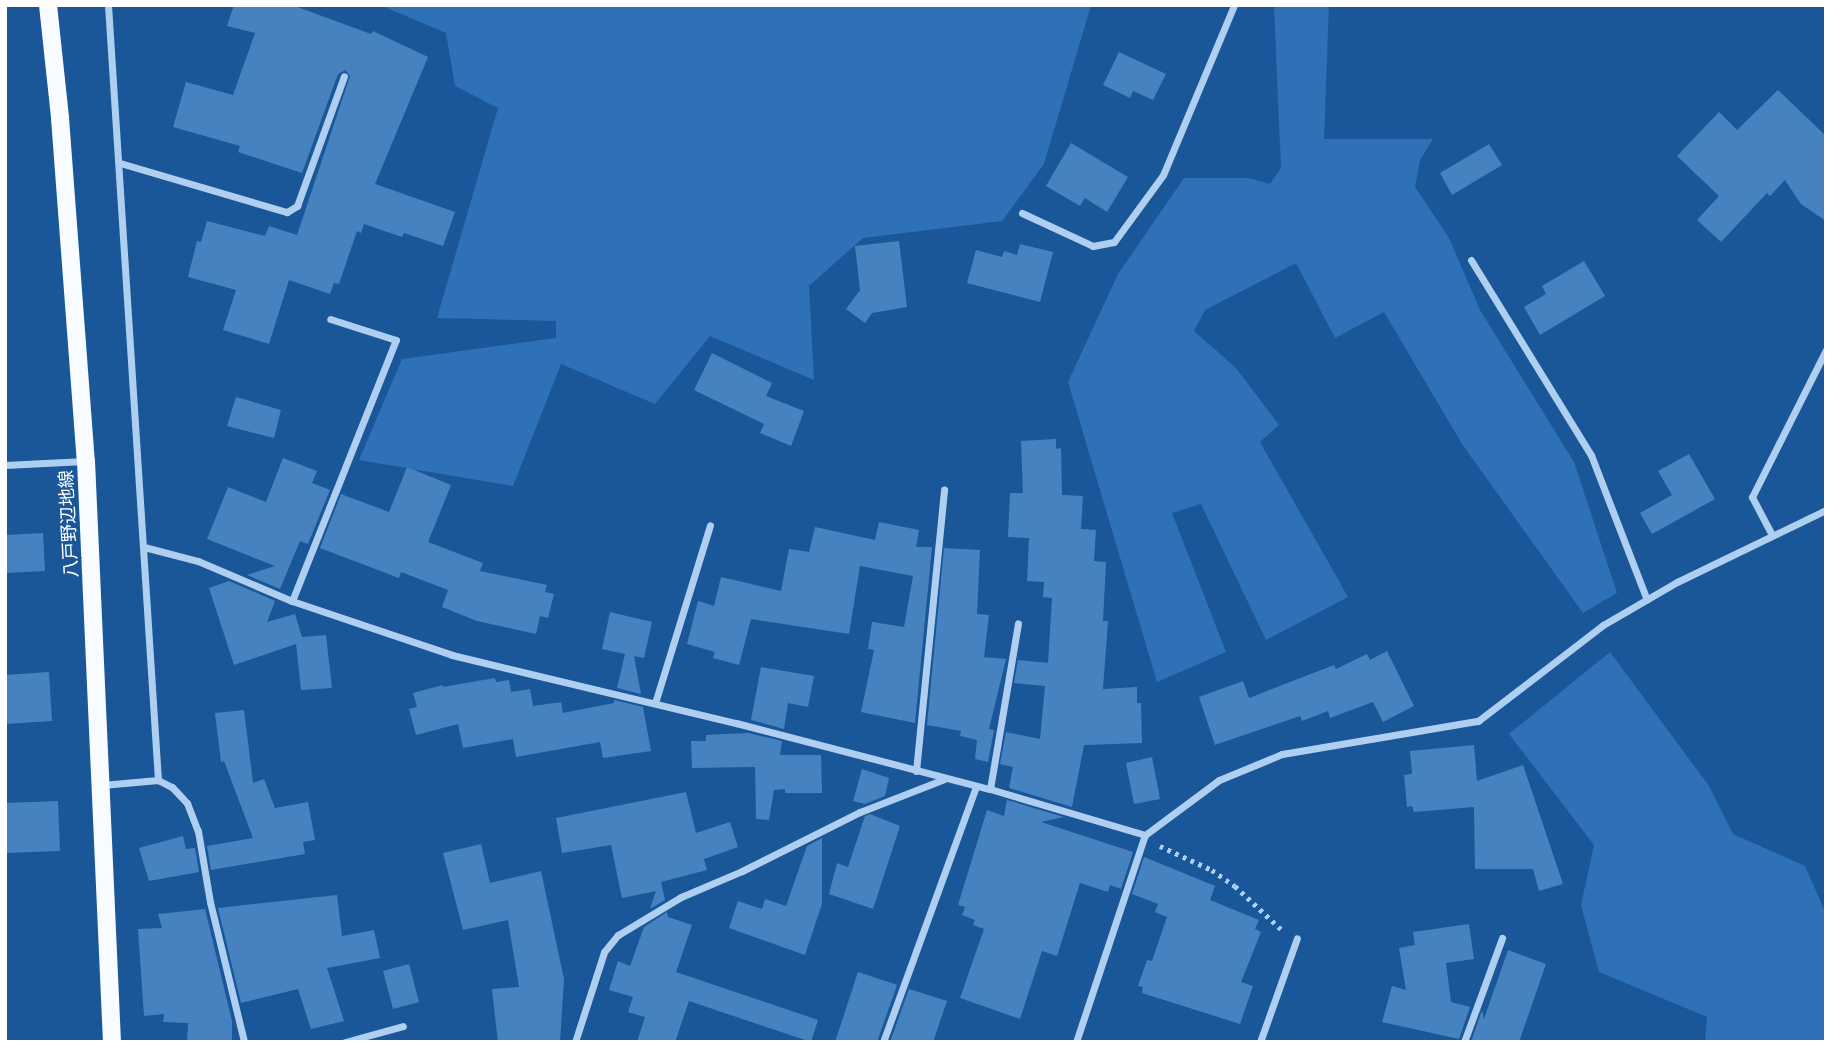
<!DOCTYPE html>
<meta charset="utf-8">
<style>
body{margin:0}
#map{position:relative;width:1831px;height:1047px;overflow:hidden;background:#1a5798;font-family:Manrope,"Noto Sans JP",sans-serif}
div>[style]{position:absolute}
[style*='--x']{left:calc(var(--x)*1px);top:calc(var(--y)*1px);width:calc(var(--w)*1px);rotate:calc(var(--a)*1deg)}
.green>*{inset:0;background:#2e71b6}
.building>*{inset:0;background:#4782c0}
.path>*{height:4.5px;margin-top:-2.25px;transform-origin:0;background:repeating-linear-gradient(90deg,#afcff1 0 3.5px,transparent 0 8.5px)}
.street>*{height:7px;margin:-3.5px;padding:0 3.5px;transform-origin:3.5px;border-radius:3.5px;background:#afcff1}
.primary>*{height:18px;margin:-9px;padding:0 9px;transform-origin:9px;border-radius:9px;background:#f8fbff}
span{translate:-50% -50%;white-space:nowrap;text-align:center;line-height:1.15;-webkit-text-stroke:5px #1a5798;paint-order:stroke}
.street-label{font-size:18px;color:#fff}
.frame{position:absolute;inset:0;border:7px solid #fff;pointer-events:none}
</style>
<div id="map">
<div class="green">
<i style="clip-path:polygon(380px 5px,1091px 5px,1044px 164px,1002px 221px,863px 238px,809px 286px,814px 380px,710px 336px,655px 404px,561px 364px,513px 486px,359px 460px,402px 359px,556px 338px,556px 321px,437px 318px,498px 108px,455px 86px,446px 33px)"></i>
<i style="clip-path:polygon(1274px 5px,1329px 5px,1324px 139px,1433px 139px,1420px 160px,1415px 187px,1449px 238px,1480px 310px,1574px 462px,1617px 593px,1583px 613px,1462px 444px,1384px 312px,1335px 338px,1296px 263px,1205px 310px,1194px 331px,1236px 368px,1279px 425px,1260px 442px,1348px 597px,1266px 640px,1201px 504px,1172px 513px,1226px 652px,1157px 682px,1068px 382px,1118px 274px,1184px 178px,1248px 178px,1270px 184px,1281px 168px)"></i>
<i style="clip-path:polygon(1610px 652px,1709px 786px,1733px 834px,1805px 866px,1826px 914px,1826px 1042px,1705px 1042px,1707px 1017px,1599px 972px,1581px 905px,1594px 845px,1509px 734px)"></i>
</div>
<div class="building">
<i style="clip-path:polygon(234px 5px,292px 5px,371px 34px,373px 31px,428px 57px,375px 184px,455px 212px,443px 246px,404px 233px,402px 237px,364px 224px,361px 233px,357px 231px,339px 284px,334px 283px,330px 294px,289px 280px,269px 344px,223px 330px,236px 290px,188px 277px,197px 241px,201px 242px,207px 221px,265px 236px,269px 226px,297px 235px,350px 76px,345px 70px,338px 74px,302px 173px,238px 152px,240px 146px,173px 127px,186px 82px,233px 95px,255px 33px,227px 26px)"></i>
<i style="clip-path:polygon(1119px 52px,1166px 74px,1153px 100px,1133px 91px,1130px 98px,1103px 85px)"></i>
<i style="clip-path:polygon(1778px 90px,1826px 136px,1826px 221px,1801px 204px,1785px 180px,1770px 196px,1767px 193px,1721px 242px,1697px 220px,1719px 196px,1677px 156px,1719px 112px,1737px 130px)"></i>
<i style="clip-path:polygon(1071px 143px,1128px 177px,1107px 212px,1085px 198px,1080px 206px,1046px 186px)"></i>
<i style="clip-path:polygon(1489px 144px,1502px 165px,1452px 195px,1440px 173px)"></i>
<i style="clip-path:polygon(899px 241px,907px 307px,872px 313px,865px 323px,846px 309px,860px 290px,855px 246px)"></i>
<i style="clip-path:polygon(1020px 244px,1053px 252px,1040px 302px,967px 283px,976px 250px,1002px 257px,1004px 251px,1017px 255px)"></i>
<i style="clip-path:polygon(1584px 261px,1605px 296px,1540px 335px,1524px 307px,1546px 294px,1542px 286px)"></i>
<i style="clip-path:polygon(712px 353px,772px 383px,766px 396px,804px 411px,791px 446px,760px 433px,764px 424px,694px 390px)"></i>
<i style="clip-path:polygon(236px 397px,281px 410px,274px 438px,227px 426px)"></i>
<i style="clip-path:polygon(1056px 439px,1056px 449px,1061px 448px,1062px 495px,1083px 496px,1081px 529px,1096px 530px,1094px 561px,1106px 562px,1103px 621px,1108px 621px,1103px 689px,1137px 687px,1137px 703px,1141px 703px,1142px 743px,1084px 745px,1072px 807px,1009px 788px,1013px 767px,1000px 764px,1006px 732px,1040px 739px,1045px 686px,1014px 683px,1018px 660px,1048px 663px,1052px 598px,1043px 597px,1044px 582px,1027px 581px,1029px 538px,1008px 537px,1010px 493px,1023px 493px,1021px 441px)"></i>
<i style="clip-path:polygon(1689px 454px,1715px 499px,1652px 534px,1640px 513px,1672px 495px,1658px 471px)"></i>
<i style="clip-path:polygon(283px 458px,317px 471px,312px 483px,330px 490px,308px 544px,300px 541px,280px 589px,247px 575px,275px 566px,207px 539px,228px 487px,266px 502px)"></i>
<i style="clip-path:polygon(407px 467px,451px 485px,428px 542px,483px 563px,480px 571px,547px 585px,545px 592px,554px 594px,548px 618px,540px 616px,536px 634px,477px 621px,442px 607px,448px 590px,401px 572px,399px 578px,320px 548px,341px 494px,389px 512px)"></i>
<i style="clip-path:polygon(879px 522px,919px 530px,916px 547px,932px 547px,915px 723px,861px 712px,874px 650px,868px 649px,872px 622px,904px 627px,913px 576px,860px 566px,849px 634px,751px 619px,739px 665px,713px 658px,715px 652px,687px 644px,698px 601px,714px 606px,721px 577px,781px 591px,789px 549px,809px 552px,815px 527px,875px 540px)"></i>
<i style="clip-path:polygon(43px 533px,45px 571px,5px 573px,5px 535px)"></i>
<i style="clip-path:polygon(944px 548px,980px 550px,977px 614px,989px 615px,984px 657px,1006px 659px,989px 729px,994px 730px,988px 762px,975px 759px,977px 740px,960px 736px,961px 731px,927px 725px)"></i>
<i style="clip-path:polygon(229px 581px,275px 601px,267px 622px,295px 614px,302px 637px,326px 635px,332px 688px,301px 690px,296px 644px,234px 665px,209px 588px)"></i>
<i style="clip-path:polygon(610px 612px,652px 622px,644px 658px,634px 656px,641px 694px,617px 688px,625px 654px,602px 649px)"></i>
<i style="clip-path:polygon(1387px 651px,1414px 706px,1383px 722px,1373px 702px,1330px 718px,1328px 711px,1302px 721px,1300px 716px,1215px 745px,1199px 697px,1243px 681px,1249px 698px,1334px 665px,1336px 669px,1367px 654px,1370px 660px)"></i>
<i style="clip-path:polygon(761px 667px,814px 676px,808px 707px,788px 703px,784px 729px,751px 720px)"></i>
<i style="clip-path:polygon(49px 672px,52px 721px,5px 724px,5px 675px)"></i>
<i style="clip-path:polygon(495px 678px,496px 682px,509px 680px,511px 692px,530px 689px,533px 706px,561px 702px,563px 713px,614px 703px,614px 700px,643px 707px,651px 751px,603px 758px,600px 742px,516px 757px,513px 739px,463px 748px,458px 724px,416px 735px,409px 709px,417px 707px,413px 693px,443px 685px,443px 687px)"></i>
<i style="clip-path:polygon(244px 710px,253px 783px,264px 779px,275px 808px,308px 802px,315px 840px,303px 842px,305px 854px,211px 870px,207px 846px,253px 838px,224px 761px,221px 762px,215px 713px)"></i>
<i style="clip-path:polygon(748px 733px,782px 741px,780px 755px,821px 755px,822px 793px,785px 793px,785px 789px,774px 790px,769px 820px,756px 819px,755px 767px,692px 768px,691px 741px,706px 741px,706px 735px)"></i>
<i style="clip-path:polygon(1474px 745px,1477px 781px,1523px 765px,1563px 884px,1539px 891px,1533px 869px,1475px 869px,1474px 807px,1414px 812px,1412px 806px,1407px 807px,1404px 775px,1412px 774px,1410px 751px)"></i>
<i style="clip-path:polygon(1152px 757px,1160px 799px,1134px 804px,1126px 763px)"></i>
<i style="clip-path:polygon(862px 769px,889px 778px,885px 796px,865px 804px,853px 801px)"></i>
<i style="clip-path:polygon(686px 792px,696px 833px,730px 822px,738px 847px,704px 859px,707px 870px,661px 882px,665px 900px,650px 909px,656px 891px,622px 898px,611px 845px,562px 853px,556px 818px)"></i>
<i style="clip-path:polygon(1007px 800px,1064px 817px,1041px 822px,1133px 852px,1121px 889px,1110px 885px,1108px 892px,1080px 883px,1057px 956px,1042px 951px,1020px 1019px,960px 998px,984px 929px,973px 925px,975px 920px,962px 915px,965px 907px,958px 905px,987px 810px,1004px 816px)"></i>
<i style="clip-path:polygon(58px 801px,60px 851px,5px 853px,5px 803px)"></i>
<i style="clip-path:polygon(870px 814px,900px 826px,873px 909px,829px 894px,837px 863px,848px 867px,865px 816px)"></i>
<i style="clip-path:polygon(183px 836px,186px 849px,195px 848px,199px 872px,149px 881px,139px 848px)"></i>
<i style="clip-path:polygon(822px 838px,822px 904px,805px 955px,729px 928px,738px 901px,762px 909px,765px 899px,786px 906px,807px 846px)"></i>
<i style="clip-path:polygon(481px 844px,490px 883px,541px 871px,564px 979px,560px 1042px,498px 1042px,492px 989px,519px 987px,508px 920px,463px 930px,443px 853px)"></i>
<i style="clip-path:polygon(1144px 857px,1215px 886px,1210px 900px,1259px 920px,1255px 929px,1261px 932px,1241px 982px,1253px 986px,1240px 1024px,1142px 993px,1143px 987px,1138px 986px,1147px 960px,1152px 961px,1167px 917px,1155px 912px,1158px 904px,1132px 894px)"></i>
<i style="clip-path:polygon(337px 895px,342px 936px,374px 930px,380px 958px,327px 968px,344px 1021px,311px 1029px,298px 989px,241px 1003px,218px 908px)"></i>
<i style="clip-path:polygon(205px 909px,232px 1021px,232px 1042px,187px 1042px,188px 1023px,163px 1022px,164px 1014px,144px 1016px,138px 929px,162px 928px,158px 914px)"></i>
<i style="clip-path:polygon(667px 912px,668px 917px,692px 925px,676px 972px,818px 1020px,811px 1042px,689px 1001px,675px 1042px,637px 1042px,645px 1017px,628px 1012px,633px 997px,609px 990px,618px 961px,630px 966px,644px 927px)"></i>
<i style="clip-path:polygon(1469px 924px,1474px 959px,1446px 963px,1451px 1002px,1470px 1007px,1459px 1039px,1382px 1022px,1392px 986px,1406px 990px,1399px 948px,1415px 945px,1413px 932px)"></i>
<i style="clip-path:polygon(1508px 950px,1546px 964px,1519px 1042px,1471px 1042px,1482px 1010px,1484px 1019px)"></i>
<i style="clip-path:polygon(409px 964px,419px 1002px,393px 1009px,383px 971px)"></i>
<i style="clip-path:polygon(858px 972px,897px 985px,877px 1042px,835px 1042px)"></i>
<i style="clip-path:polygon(909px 989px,947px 1001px,933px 1042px,890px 1042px)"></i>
</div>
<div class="path">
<i style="--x:1160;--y:846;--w:57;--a:24.8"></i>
<i style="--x:1212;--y:870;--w:28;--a:35"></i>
<i style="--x:1235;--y:886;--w:63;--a:43.1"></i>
</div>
<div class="street">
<i style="--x:108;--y:5;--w:777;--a:86.31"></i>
<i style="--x:120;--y:163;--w:174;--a:16.4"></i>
<i style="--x:287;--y:212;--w:12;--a:-31"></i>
<i style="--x:297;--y:206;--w:138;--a:-70.1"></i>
<i style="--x:1022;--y:213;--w:78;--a:24.9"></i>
<i style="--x:1093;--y:246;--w:21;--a:-11"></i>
<i style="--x:1114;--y:242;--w:83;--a:-53.8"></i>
<i style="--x:1163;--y:175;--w:184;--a:-67.3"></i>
<i style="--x:1471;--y:260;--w:229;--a:58.4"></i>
<i style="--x:1591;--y:455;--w:155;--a:68.9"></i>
<i style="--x:5;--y:465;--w:80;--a:-2.9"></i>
<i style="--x:1772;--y:535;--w:43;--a:-117.8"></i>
<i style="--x:1752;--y:497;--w:165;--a:-63.3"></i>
<i style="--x:144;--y:547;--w:56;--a:14.5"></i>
<i style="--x:198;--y:561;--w:102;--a:23.1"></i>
<i style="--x:292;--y:601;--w:169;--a:18.6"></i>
<i style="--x:452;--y:655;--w:292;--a:13.5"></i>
<i style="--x:736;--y:723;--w:262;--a:14.6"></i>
<i style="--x:990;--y:789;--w:162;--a:16.5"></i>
<i style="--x:1145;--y:835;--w:92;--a:-36.6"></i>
<i style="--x:1219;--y:780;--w:68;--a:-22.4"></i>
<i style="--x:1282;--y:754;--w:199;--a:-9.6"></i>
<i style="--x:1478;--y:721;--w:158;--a:-37.5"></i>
<i style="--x:1603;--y:625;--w:86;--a:-30.2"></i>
<i style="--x:1677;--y:582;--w:165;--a:-25.8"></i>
<i style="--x:292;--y:601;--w:281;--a:-68.3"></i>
<i style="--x:396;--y:340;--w:69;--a:-162.3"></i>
<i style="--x:655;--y:703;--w:186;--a:-72.8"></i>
<i style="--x:916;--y:771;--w:283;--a:-84.3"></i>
<i style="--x:102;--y:785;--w:56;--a:-5.1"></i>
<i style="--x:158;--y:780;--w:16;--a:27"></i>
<i style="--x:172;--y:787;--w:22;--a:47"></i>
<i style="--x:187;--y:803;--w:30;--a:69"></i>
<i style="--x:198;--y:831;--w:72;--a:80.4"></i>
<i style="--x:210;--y:902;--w:144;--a:76.3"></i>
<i style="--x:990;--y:789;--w:168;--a:-80.4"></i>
<i style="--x:345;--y:1042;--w:60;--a:-15.4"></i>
<i style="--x:575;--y:1042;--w:95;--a:-72.1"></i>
<i style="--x:604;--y:952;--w:22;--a:-51"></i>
<i style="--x:618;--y:935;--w:74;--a:-31.1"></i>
<i style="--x:681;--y:897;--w:66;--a:-23.1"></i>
<i style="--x:742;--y:871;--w:132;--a:-26.6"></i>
<i style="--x:860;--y:812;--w:90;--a:-21.4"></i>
<i style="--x:883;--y:1042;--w:271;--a:-70"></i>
<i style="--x:1076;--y:1042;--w:218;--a:-71.6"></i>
<i style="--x:1260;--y:1042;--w:110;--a:-70.4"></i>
<i style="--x:1464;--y:1042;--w:111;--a:-69.9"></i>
</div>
<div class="primary">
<i style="--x:48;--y:5;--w:114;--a:83.9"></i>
<i style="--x:60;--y:118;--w:344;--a:85.7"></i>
<i style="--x:86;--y:461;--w:582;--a:87.44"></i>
</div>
<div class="street-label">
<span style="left:68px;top:524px;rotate:-93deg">八戸野辺地線</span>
</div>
<div class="frame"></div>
</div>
